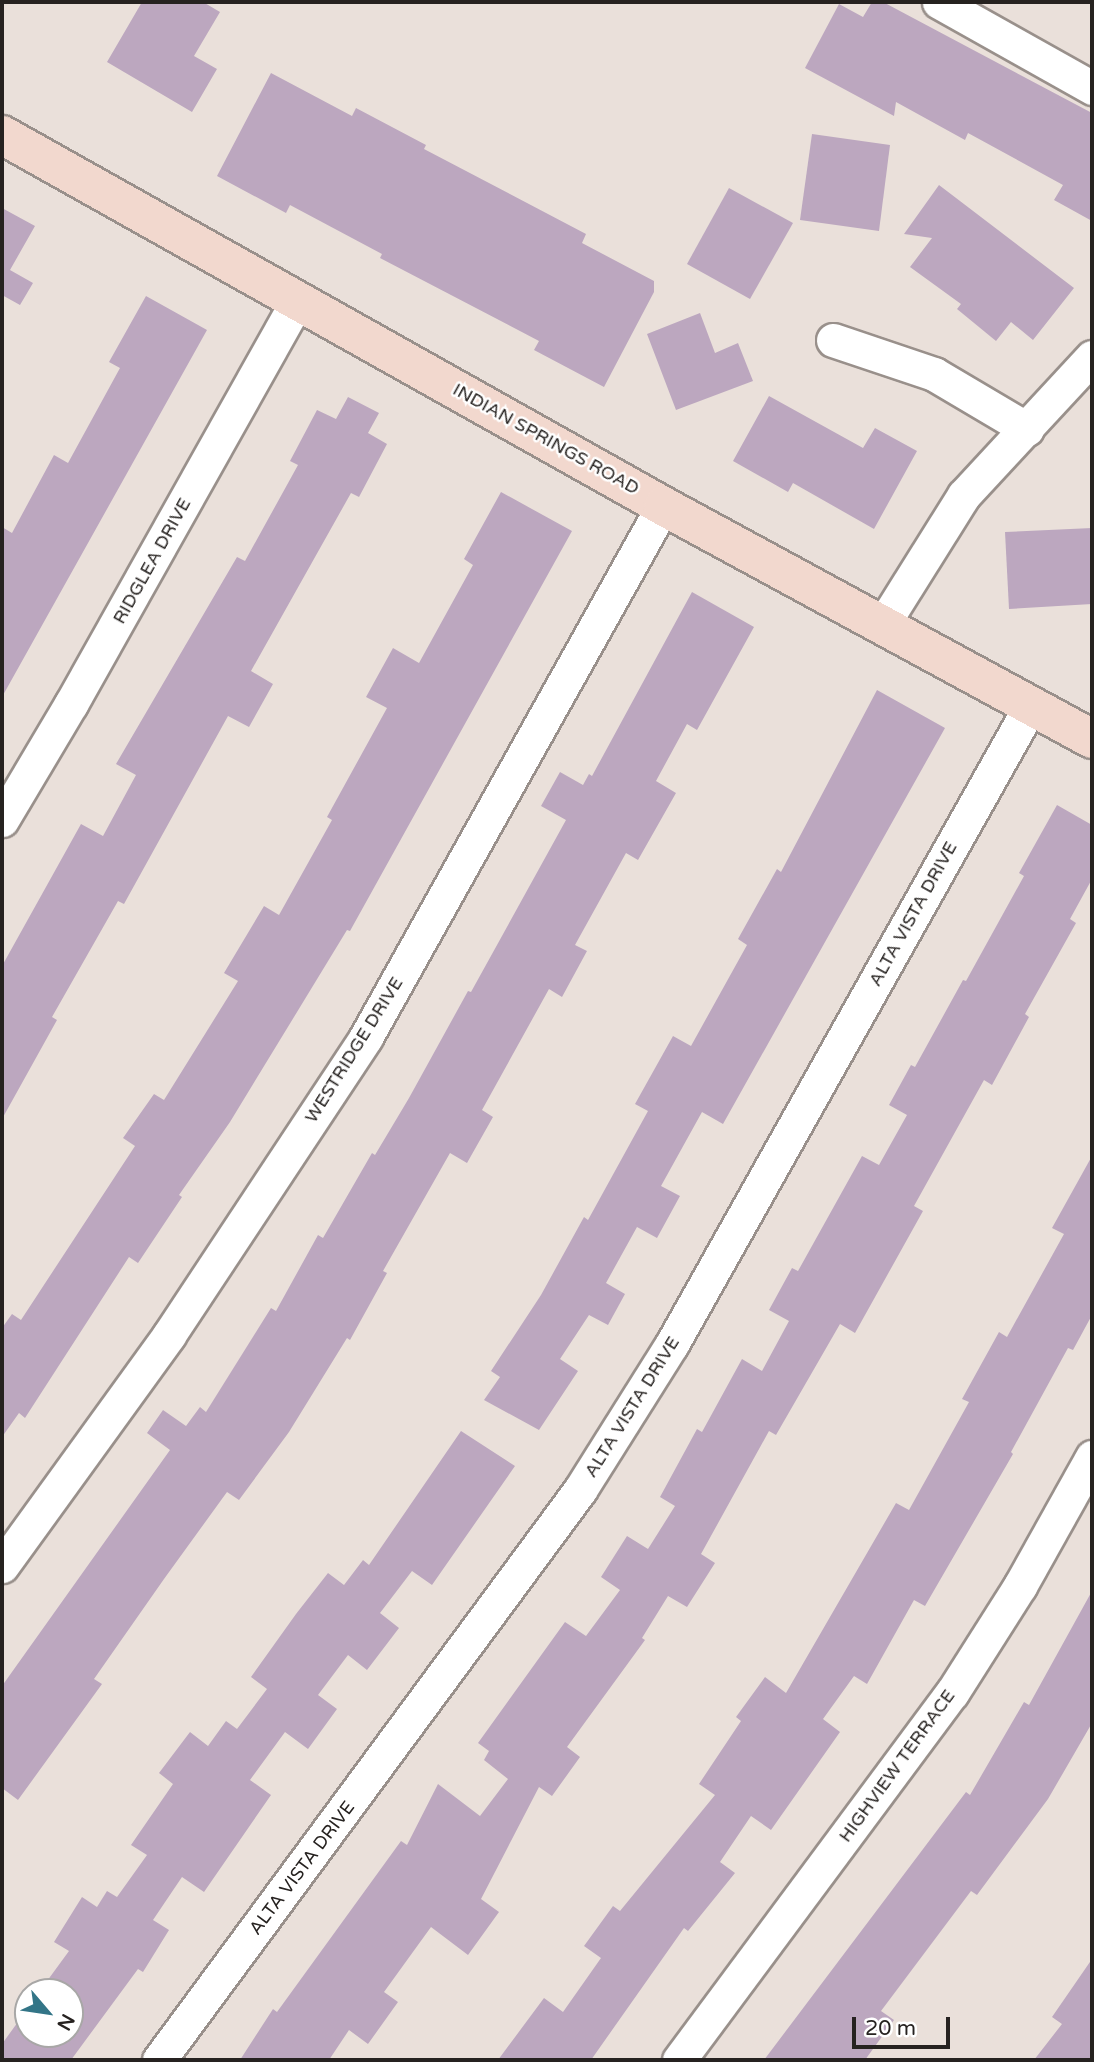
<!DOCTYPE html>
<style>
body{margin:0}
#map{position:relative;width:1094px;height:2062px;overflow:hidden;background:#eae0da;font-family:"Varela Round",sans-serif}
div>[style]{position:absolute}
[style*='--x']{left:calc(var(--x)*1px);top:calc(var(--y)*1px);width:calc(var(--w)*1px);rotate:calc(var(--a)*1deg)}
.building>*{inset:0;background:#bca7bf}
.roads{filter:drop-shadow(2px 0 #99908b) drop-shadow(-2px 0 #99908b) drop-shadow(0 2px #99908b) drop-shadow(0 -2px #99908b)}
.street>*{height:33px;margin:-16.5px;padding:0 16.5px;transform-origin:16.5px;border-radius:16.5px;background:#fff}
.secondary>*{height:38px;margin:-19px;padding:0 19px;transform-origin:19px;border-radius:19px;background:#f2d8ce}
span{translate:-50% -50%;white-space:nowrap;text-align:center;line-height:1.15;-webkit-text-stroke:5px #fff;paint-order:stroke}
.street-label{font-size:18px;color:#262220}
.frame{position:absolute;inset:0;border:4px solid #262220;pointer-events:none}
.north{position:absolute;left:14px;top:1978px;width:70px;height:70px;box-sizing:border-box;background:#fff;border:2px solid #a8a7a6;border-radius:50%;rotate:119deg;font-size:19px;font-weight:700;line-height:28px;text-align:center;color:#262220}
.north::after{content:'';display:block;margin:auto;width:24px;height:32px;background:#337587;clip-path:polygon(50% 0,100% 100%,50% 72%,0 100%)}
.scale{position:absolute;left:852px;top:2017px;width:98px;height:32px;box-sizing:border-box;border:4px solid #262220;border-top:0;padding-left:9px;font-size:21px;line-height:24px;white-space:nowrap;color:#262220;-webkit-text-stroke:5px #fff;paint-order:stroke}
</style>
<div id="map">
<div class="building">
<i style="clip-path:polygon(142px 2px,203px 2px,220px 12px,194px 56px,217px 69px,192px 112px,107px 62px)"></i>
<i style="clip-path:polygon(872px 2px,883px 2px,1092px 113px,1092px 221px,1054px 200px,1063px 185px,968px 133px,965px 140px,896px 102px,894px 116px,805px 68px,839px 4px,863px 17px)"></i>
<i style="clip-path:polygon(271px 73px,352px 116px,356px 108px,426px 145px,424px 149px,586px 234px,582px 243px,654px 281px,654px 292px,604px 387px,534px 350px,539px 341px,380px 258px,382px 254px,290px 205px,286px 213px,217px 176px)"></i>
<i style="clip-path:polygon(812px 134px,890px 145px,879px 231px,800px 220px)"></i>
<i style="clip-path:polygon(939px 185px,1074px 288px,1033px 340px,1011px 322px,996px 341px,957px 309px,961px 304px,910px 267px,932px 238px,904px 234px)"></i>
<i style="clip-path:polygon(729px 188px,793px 223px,750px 299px,687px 264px)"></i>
<i style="clip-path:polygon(2px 208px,35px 226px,10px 270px,33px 283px,20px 305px,2px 295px)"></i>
<i style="clip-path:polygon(146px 296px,207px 330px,2px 697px,2px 527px,12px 533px,54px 455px,68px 463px,120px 368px,109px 362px)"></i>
<i style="clip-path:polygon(700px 313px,715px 353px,738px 343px,753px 381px,676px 410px,647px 334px)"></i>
<i style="clip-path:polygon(769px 396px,863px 448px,875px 428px,917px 451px,874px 529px,793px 483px,788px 492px,733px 461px)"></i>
<i style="clip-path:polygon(348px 397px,379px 413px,368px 433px,387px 444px,359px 497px,351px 493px,251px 671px,273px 684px,249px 727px,228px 716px,124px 904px,118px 901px,52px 1017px,57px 1020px,2px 1119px,2px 966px,81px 824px,103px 836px,136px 775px,116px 764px,237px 557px,245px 561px,298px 465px,290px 461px,317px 410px,336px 419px)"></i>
<i style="clip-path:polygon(501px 492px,572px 531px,350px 931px,347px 930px,230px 1122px,179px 1195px,182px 1197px,138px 1263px,129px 1257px,25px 1418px,19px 1413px,2px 1437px,2px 1328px,12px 1314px,21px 1320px,135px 1146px,123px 1138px,154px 1094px,164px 1100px,238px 981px,224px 973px,264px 906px,279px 915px,332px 820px,327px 817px,387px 708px,366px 697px,393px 648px,419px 663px,473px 565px,464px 559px)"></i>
<i style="clip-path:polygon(1092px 528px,1092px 604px,1009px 609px,1005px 532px)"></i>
<i style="clip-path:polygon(692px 592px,754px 627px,697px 730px,687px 724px,656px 781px,676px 793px,638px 860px,626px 853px,575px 945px,587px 951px,562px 997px,549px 989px,482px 1110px,493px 1117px,467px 1163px,450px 1153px,383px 1271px,387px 1273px,350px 1340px,347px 1338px,289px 1432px,239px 1500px,227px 1492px,164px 1579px,94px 1679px,102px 1684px,18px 1800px,2px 1788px,2px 1686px,170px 1450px,147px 1433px,163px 1410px,186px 1426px,200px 1407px,206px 1412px,271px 1308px,276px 1311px,318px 1235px,323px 1238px,372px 1153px,375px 1155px,409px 1098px,468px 991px,471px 992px,566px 820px,541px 806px,560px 772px,583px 785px,589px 774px,592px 776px)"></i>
<i style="clip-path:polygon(877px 690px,945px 728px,723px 1124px,702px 1112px,661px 1186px,680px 1196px,657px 1238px,637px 1227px,606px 1283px,625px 1294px,608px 1325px,589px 1315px,560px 1359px,578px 1371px,539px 1430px,484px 1400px,500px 1377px,491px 1371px,541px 1295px,584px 1217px,588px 1220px,648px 1111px,635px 1104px,673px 1036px,691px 1046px,747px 945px,738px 939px,777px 869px,781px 872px)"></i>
<i style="clip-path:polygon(1057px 805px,1092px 825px,1092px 879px,1070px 919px,1076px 923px,1025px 1014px,1029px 1017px,992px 1085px,984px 1080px,914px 1206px,923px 1211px,855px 1333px,840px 1324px,776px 1435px,769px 1431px,701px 1554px,715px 1563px,687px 1607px,668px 1596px,642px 1638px,645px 1640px,567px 1747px,580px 1757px,552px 1796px,539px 1787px,481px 1899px,499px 1912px,468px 1955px,431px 1927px,384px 1992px,398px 2002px,368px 2044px,349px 2030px,329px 2060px,240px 2060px,273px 2009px,277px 2012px,401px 1841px,407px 1845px,438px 1784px,480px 1816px,508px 1779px,484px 1760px,489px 1751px,478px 1743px,565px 1622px,586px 1636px,620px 1590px,601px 1577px,627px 1536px,648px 1549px,675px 1506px,660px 1497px,697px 1429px,702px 1432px,742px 1359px,762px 1371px,789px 1321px,769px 1310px,792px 1268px,798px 1271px,862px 1156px,879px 1165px,907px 1115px,889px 1105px,911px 1065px,915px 1067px,963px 980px,966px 981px,1024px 876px,1019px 873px)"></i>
<i style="clip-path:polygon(1092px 1156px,1092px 1315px,1073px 1350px,1068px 1348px,1011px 1452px,1013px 1454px,925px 1606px,914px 1600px,867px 1684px,854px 1676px,823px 1719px,840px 1732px,771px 1830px,751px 1816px,720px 1862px,735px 1873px,688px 1931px,684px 1928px,591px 2060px,498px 2060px,544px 1998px,563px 2012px,601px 1958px,584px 1946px,613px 1906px,620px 1911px,715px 1795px,699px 1784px,741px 1721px,736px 1717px,765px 1677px,786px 1693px,896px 1503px,909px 1510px,969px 1402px,962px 1399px,999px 1332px,1007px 1337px,1064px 1234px,1052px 1228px)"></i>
<i style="clip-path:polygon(461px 1431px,515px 1466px,432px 1585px,412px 1571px,380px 1613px,399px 1628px,367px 1670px,348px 1655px,318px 1695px,337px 1709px,308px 1749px,285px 1732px,250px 1780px,271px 1795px,204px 1892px,182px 1877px,153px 1920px,169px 1930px,143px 1972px,138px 1969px,71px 2060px,2px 2060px,2px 2044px,28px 2008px,28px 2034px,70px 2034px,70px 1992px,39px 1992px,69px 1951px,54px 1942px,82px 1897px,97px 1907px,107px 1891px,117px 1897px,147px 1855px,131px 1845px,173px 1784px,159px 1773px,190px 1732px,208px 1746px,226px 1721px,237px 1729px,267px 1689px,251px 1677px,296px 1614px,328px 1573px,344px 1585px,363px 1560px,369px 1565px)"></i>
<i style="clip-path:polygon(1092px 1591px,1092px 1723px,1048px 1799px,977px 1895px,971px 1891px,881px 2011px,894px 2020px,865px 2060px,764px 2060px,966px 1792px,970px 1795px,1024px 1702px,1029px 1705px)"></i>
<i style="clip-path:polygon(1092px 1959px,1092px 2060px,1034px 2060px,1062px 2024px,1052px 2017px)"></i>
</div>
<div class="roads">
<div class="street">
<i style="--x:939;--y:2;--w:176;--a:29.3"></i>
<i style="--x:833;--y:340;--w:107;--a:18.6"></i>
<i style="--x:934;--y:374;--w:108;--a:30.6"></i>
<i style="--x:883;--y:624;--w:152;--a:-57.9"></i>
<i style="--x:964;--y:495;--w:188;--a:-47.2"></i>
<i style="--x:2;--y:820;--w:135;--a:-59.3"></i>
<i style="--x:71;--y:704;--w:463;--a:-60.7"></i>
<i style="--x:2;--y:1566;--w:285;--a:-54.1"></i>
<i style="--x:169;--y:1335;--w:357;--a:-56.5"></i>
<i style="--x:366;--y:1037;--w:608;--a:-60.78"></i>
<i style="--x:159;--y:2060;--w:709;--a:-53.55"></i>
<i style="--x:580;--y:1490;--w:173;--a:-57.8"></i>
<i style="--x:672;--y:1344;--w:733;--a:-60.67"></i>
<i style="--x:679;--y:2060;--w:457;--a:-53.4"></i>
<i style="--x:952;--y:1693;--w:127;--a:-57.6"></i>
<i style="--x:1020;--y:1586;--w:148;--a:-60.8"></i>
</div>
<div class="secondary">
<i style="--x:2;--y:135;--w:758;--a:29.3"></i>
<i style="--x:663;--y:506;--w:488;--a:28.5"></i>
</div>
</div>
<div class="street-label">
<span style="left:546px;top:439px;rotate:29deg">INDIAN SPRINGS ROAD</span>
<span style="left:152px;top:561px;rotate:-61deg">RIDGLEA DRIVE</span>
<span style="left:913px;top:914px;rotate:-61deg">ALTA VISTA DRIVE</span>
<span style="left:354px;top:1050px;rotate:-58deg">WESTRIDGE DRIVE</span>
<span style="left:632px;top:1407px;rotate:-58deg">ALTA VISTA DRIVE</span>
<span style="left:897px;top:1766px;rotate:-54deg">HIGHVIEW TERRACE</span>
<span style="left:302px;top:1868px;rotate:-53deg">ALTA VISTA DRIVE</span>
</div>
<div class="frame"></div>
<div class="north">N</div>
<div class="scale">20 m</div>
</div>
